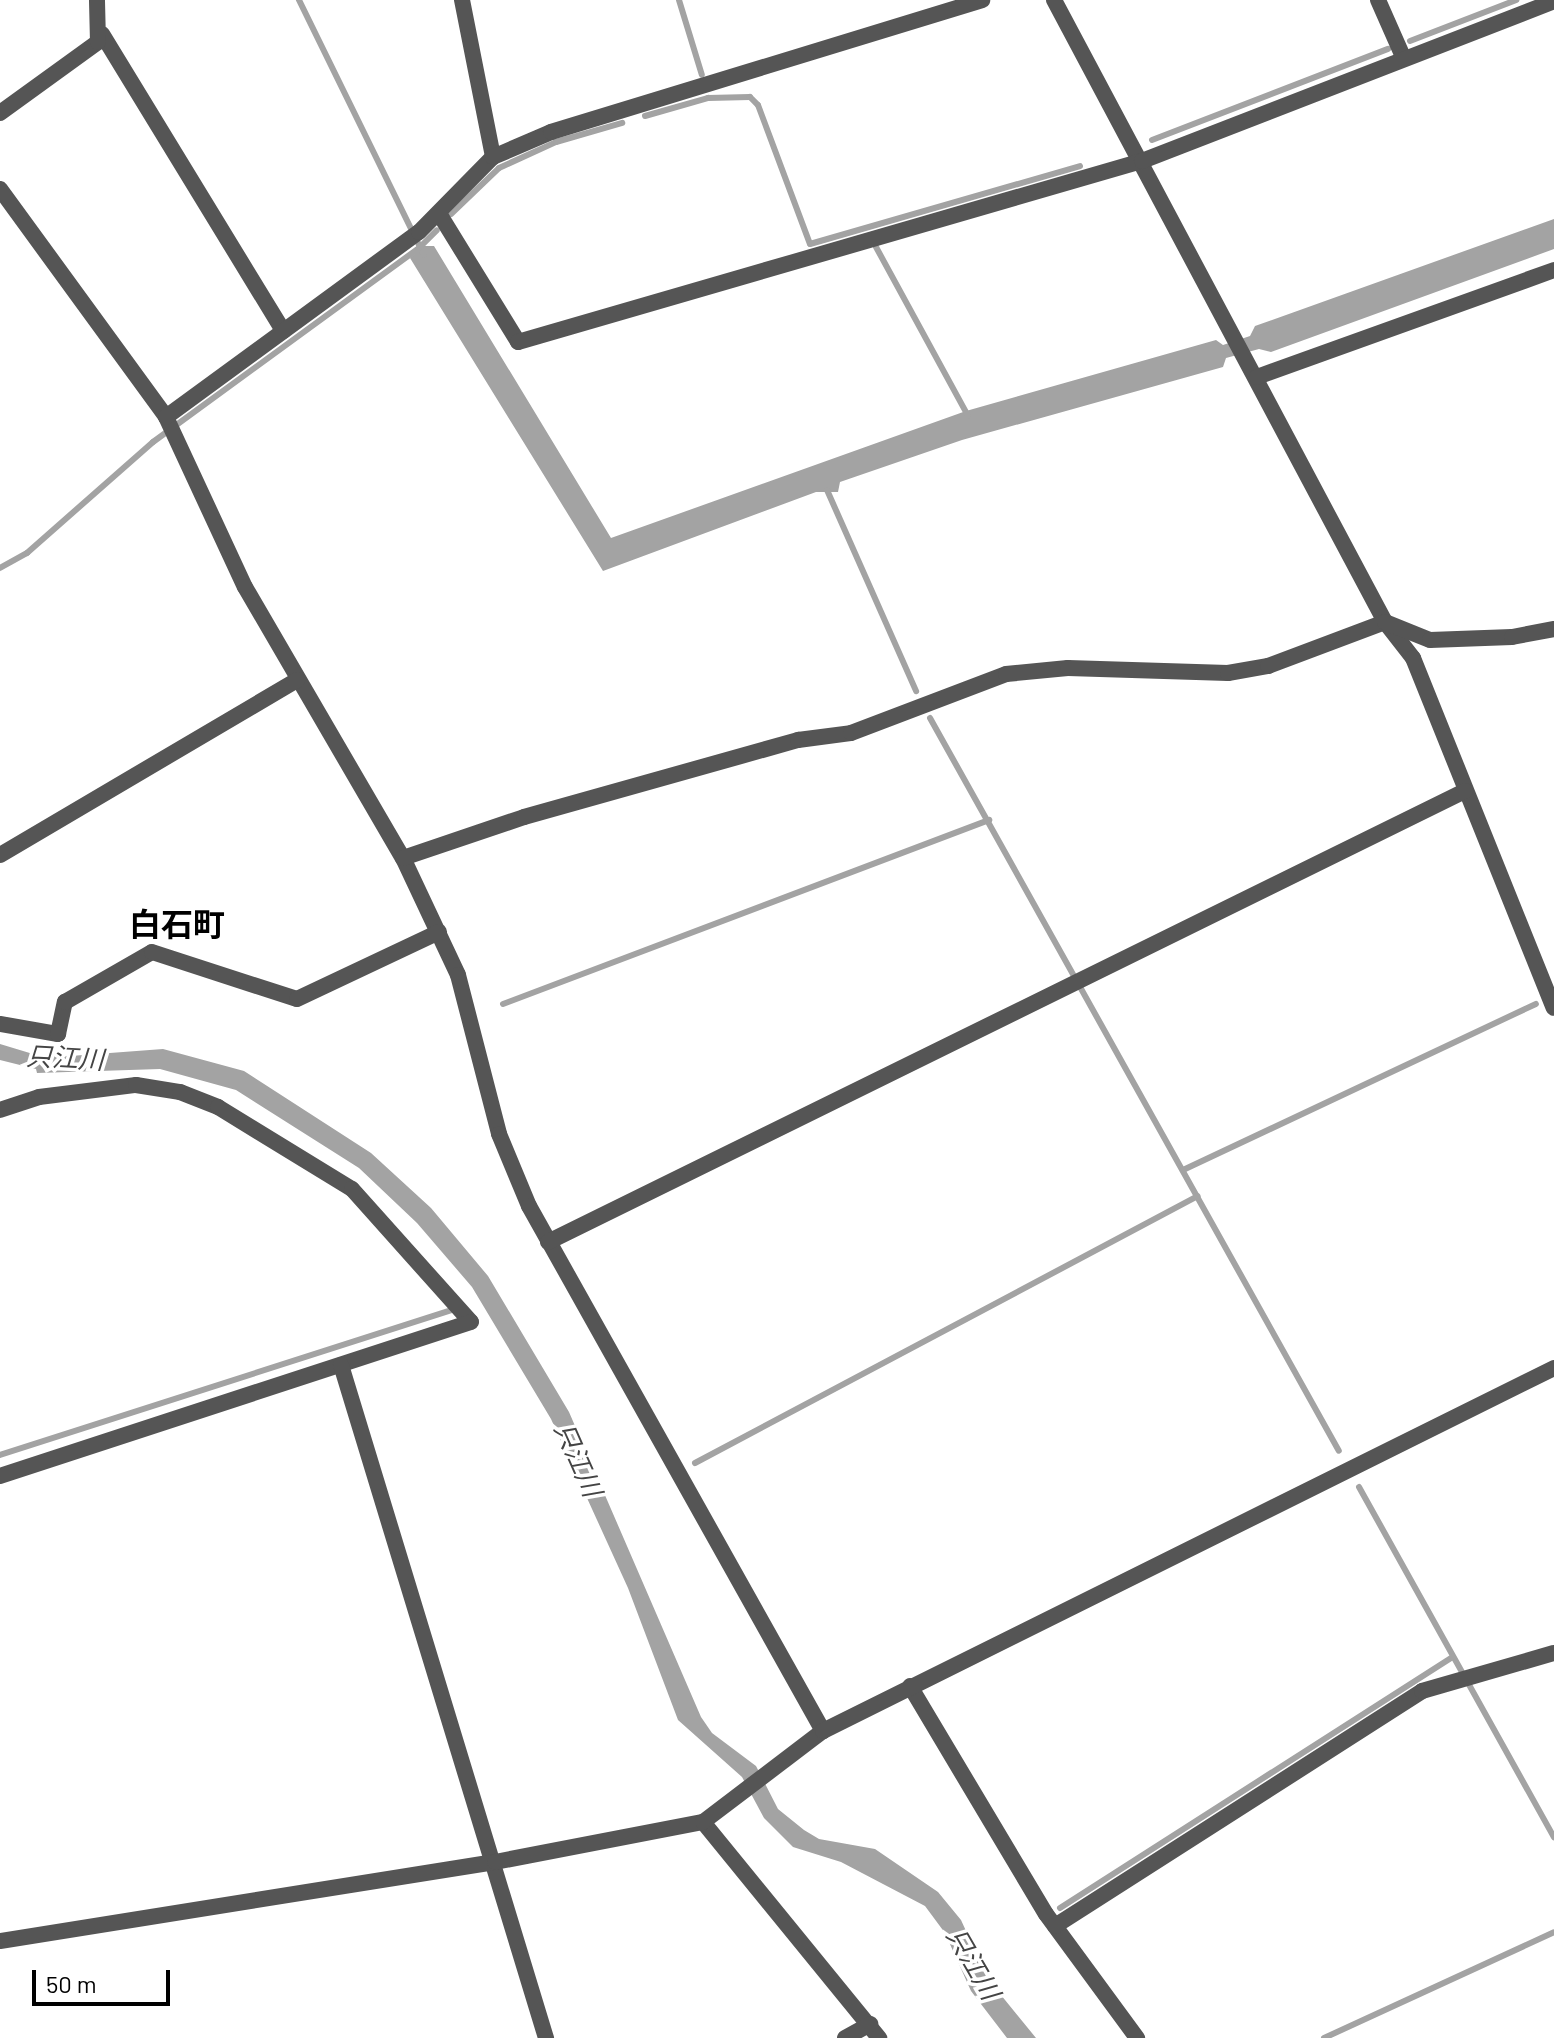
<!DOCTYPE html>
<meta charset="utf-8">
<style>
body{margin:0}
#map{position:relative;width:1554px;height:2038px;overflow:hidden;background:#fff;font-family:Barlow,"Noto Sans JP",sans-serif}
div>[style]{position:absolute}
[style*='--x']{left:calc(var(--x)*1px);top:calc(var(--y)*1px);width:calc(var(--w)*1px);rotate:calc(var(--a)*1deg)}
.water>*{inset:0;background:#a3a3a3}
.stream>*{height:6px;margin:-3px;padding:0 3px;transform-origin:3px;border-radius:3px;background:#a3a3a3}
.minor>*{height:16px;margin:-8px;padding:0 8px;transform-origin:8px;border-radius:8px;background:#555}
.tertiary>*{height:16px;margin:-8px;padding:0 8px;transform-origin:8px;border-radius:8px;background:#555}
span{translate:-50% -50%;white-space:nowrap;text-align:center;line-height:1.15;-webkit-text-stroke:7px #fff;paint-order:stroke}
.water-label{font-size:26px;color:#444;font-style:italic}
.district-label{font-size:32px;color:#000;font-weight:700}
.scale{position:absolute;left:32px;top:1970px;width:138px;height:36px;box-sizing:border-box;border:4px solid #000;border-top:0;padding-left:10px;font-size:24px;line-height:28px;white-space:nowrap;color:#000;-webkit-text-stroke:6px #fff;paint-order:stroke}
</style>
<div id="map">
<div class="water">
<i style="clip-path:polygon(1554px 219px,1554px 249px,1271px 352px,1259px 349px,1226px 358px,1223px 367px,962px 440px,840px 482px,838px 492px,816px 492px,603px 571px,410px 258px,424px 246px,434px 246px,611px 538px,966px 411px,1216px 340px,1223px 345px,1250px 336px,1255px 326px)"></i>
<i style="clip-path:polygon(0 1044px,33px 1054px,70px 1056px,163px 1049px,244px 1071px,371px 1153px,431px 1208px,488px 1276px,569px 1412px,701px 1717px,712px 1733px,756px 1766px,778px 1809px,804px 1830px,819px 1839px,875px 1849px,938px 1892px,961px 1920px,988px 1979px,1036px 2038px,1007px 2038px,971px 1991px,945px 1933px,925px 1906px,841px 1862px,793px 1847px,764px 1818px,742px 1777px,678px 1720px,628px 1588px,551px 1419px,472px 1287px,417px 1223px,359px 1168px,236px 1090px,160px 1069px,37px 1073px,36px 1069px,0 1060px)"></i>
</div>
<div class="stream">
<i style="--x:299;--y:0;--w:284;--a:63.9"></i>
<i style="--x:679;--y:0;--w:78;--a:73"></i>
<i style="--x:1410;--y:41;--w:114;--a:-21.1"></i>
<i style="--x:645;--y:116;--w:66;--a:-15.9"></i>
<i style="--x:708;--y:98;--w:42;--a:-1.4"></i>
<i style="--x:750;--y:97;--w:11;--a:45"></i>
<i style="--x:758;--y:105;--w:148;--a:69.5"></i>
<i style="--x:810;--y:244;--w:281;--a:-16.1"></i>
<i style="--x:1152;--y:140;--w:253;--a:-21.1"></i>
<i style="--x:451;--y:214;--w:66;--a:-43.8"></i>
<i style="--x:499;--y:168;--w:63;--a:-24.5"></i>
<i style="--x:556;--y:142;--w:69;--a:-16.1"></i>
<i style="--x:876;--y:247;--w:192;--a:61.4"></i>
<i style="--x:827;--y:490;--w:220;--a:66.1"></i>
<i style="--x:0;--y:568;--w:31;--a:-29"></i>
<i style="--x:27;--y:553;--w:168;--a:-41.4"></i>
<i style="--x:153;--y:442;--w:329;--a:-36.1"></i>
<i style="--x:419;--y:248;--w:25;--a:-45"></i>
<i style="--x:930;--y:718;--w:839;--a:60.84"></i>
<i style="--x:503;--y:1004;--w:520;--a:-20.74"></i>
<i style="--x:1183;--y:1170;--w:390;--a:-25.2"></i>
<i style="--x:0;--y:1455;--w:474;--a:-17.8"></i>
<i style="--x:695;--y:1463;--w:569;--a:-27.96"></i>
<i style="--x:1359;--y:1487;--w:401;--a:60.9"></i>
<i style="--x:1060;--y:1908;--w:466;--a:-32.6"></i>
<i style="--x:1324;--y:2038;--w:253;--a:-24.7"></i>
</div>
<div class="minor">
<i style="--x:462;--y:0;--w:160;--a:78.8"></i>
<i style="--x:1054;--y:0;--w:705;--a:61.98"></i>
<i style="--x:1385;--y:622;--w:46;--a:52.1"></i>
<i style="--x:1413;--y:658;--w:377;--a:68.1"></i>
<i style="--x:1378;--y:0;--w:64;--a:66.2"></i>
<i style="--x:102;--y:34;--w:348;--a:58.6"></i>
<i style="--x:0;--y:113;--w:121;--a:-35.9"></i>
<i style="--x:98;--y:42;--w:42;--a:-91.4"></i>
<i style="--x:0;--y:189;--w:282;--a:53.9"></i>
<i style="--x:166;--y:417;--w:187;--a:65.1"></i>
<i style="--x:245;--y:587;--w:314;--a:59.8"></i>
<i style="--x:403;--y:858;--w:129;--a:64.8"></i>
<i style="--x:458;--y:975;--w:164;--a:75.5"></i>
<i style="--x:499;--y:1134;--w:78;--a:67.4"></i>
<i style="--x:529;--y:1206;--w:602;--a:60.75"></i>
<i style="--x:440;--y:215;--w:149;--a:58.4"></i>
<i style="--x:518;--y:342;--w:650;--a:-16.18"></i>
<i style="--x:1142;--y:161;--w:442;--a:-21.2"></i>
<i style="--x:1257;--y:377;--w:316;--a:-19.8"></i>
<i style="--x:166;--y:417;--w:313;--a:-36.2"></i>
<i style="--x:419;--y:232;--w:105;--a:-45.4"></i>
<i style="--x:493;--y:157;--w:63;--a:-23.3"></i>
<i style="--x:551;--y:132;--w:451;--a:-17"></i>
<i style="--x:0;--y:855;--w:345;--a:-30.5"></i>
<i style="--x:403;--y:858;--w:128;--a:-18.7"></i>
<i style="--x:524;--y:817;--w:285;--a:-15.7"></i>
<i style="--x:798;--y:740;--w:53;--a:-7.5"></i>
<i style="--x:851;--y:733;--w:166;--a:-20.8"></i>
<i style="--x:1006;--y:674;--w:62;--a:-5.5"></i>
<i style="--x:1068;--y:668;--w:160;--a:1.8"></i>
<i style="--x:1228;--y:673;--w:41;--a:-9.9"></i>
<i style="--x:1268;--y:666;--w:125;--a:-20.6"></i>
<i style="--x:1385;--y:622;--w:48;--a:21.8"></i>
<i style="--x:1430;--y:640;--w:82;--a:-2.1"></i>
<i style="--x:1512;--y:637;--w:43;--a:-10.8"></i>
<i style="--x:0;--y:1024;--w:59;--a:9.8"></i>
<i style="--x:58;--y:1034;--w:33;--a:-78"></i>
<i style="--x:65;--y:1002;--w:100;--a:-29.9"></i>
<i style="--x:152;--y:952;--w:152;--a:18"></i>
<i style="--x:297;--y:999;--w:157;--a:-25.3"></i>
<i style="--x:0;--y:1110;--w:41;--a:-18.4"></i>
<i style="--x:39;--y:1097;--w:98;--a:-7.1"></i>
<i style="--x:136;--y:1085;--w:45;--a:9"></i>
<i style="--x:180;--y:1092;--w:41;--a:21.5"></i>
<i style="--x:218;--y:1107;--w:157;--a:31.5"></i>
<i style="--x:352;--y:1189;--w:178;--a:48.2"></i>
<i style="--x:471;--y:1322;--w:496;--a:161.9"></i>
<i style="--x:548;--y:1242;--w:1022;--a:-26.19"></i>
<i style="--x:341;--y:1365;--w:704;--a:73.06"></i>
<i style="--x:910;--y:1686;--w:265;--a:59.2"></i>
<i style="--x:1046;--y:1914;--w:154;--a:53.7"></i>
<i style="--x:703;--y:1822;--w:279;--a:50.8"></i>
<i style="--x:1055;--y:1926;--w:436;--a:-32.6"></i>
<i style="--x:1422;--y:1691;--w:137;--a:-16.1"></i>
<i style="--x:845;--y:2038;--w:29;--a:-29"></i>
</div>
<div class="tertiary">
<i style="--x:0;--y:1941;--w:501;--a:-9.07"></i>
<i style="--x:495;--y:1862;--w:212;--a:-10.9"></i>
<i style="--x:703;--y:1822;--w:151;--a:-37.2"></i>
<i style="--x:823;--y:1731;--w:816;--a:-26.41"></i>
</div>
<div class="water-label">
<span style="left:65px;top:1057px;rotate:3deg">只江川</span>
<span style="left:579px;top:1459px;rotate:66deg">只江川</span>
<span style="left:974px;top:1963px;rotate:60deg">只江川</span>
</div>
<div class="district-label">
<span style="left:177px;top:923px">白石町</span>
</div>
<div class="scale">50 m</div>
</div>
